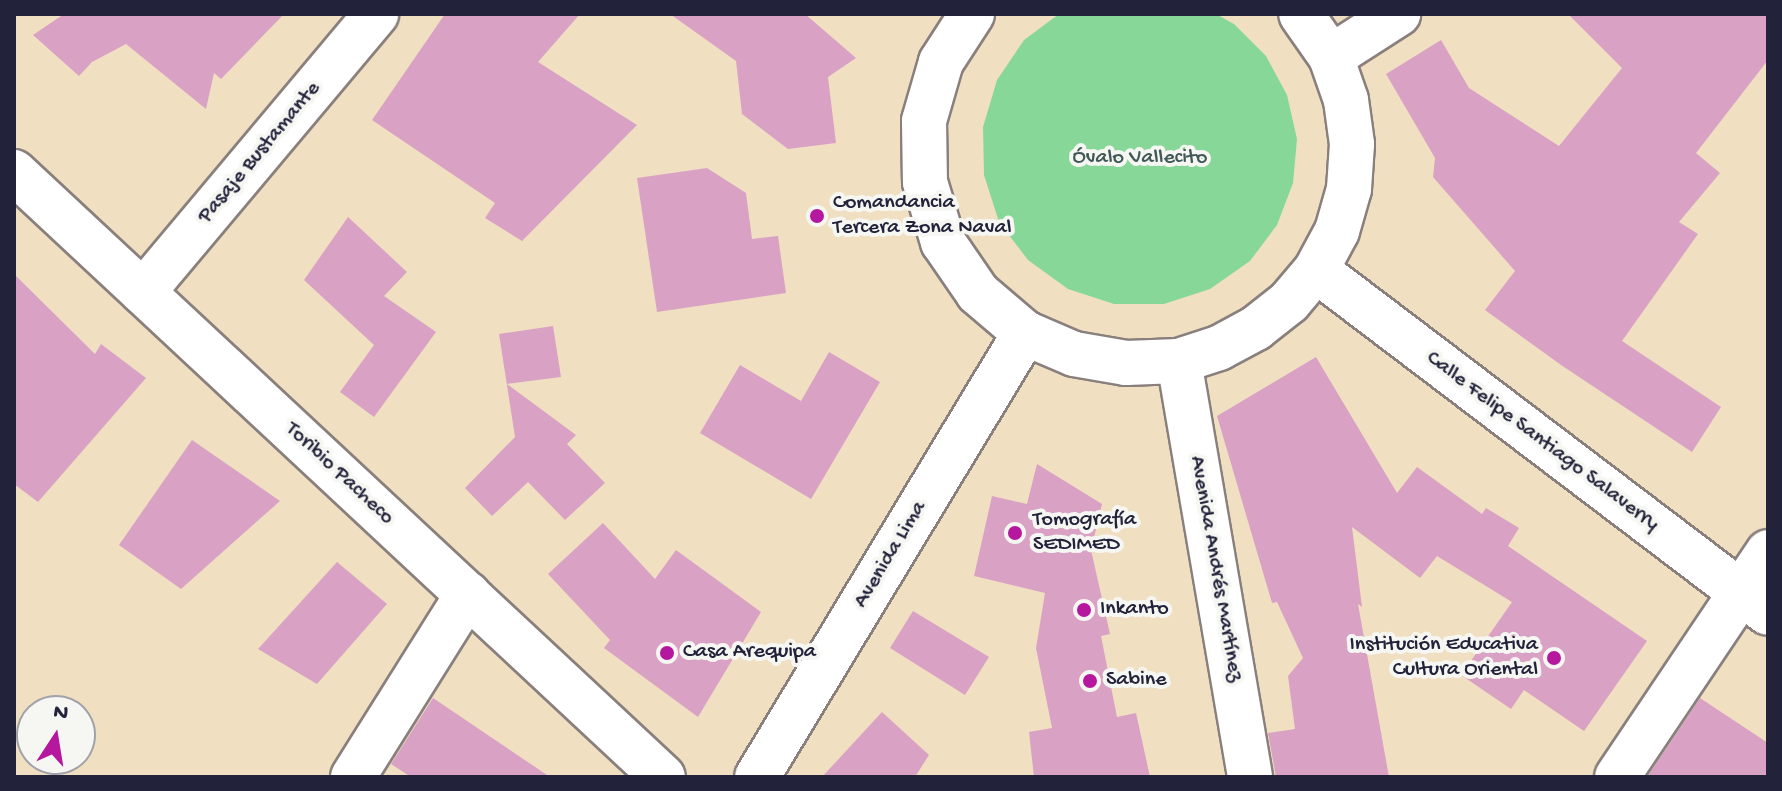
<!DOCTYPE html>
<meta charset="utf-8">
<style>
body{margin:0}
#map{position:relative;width:1782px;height:791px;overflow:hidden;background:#f0dfc0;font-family:"Gochi Hand",sans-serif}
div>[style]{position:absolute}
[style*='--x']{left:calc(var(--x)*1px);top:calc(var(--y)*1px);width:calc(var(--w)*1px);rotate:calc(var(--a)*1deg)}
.green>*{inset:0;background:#87d898}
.building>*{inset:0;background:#d9a2c5}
.roads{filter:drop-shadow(2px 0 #89807e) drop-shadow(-2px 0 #89807e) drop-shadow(0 2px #89807e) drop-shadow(0 -2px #89807e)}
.minor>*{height:44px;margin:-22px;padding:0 22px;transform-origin:22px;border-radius:22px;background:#fff}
.dots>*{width:22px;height:22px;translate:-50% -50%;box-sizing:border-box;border:4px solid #f6f6f2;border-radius:50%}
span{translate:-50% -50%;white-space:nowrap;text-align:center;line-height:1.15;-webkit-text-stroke:8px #f6f6f2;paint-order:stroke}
.street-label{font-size:22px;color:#22223b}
.park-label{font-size:22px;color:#405957}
.poi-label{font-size:22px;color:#22223b}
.left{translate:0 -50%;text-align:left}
.right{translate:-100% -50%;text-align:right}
.frame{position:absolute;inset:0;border:16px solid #22223b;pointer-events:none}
.north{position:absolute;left:16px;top:695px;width:80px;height:80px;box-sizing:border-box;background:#f6f6f2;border:2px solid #a1a1a9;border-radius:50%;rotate:12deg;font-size:22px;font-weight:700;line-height:32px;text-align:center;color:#22223b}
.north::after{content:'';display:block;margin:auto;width:28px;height:36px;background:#b5179e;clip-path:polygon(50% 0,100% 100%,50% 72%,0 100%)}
</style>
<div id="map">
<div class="green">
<i style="clip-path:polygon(1059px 14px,1216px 14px,1234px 24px,1266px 56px,1287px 95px,1297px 139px,1293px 183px,1277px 225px,1250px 261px,1210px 289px,1164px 304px,1114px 304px,1068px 289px,1028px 260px,999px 222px,984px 175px,983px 127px,997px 80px,1024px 40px)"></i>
</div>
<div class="building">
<i style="clip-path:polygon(64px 14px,284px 14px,221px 79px,214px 73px,206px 109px,126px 44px,92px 62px,79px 76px,33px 35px)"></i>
<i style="clip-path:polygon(445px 14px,580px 14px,538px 62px,637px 125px,522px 241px,485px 218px,495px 203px,372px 120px)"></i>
<i style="clip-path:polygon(670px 14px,805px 14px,856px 58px,828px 77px,836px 143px,788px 149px,742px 114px,736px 61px)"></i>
<i style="clip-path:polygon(1568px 14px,1768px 14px,1768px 60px,1696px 153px,1720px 173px,1679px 222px,1698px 234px,1622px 341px,1721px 407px,1692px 452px,1561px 365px,1485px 310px,1515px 271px,1433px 177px,1435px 158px,1386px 74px,1441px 40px,1469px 88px,1559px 146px,1622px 68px)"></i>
<i style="clip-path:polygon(707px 168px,746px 193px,752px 239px,778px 236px,786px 293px,657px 312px,637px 178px)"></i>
<i style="clip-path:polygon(348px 217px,407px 272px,384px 296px,436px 332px,374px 417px,340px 392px,374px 345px,304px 280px)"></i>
<i style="clip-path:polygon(14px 274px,95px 354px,101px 344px,146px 378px,38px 502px,14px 484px)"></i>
<i style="clip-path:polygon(553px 326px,561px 377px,507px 384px,576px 435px,567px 444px,605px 483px,565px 520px,528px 482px,492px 516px,465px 488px,515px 437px,499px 334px)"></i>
<i style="clip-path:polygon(829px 352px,880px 382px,811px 499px,700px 433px,740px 365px,801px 401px)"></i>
<i style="clip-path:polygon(1316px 357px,1397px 493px,1417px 467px,1482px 514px,1486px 508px,1519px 528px,1508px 546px,1647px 641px,1584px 731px,1524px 690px,1511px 709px,1461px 675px,1512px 602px,1437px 556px,1420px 578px,1352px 527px,1362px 607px,1358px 604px,1389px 777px,1276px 777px,1268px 733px,1295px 729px,1288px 676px,1303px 658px,1277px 602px,1272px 603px,1217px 416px)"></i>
<i style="clip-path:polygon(192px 440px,280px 501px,181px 589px,119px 545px)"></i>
<i style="clip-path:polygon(1037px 464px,1102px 504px,1091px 550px,1110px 634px,1101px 636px,1117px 717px,1136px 713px,1150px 777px,1034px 777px,1029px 732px,1052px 728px,1036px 648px,1045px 593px,974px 576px,992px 496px,1027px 504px)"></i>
<i style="clip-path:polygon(603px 523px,655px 579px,676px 550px,761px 612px,698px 717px,604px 648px,610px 640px,548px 574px)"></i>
<i style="clip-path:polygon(337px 562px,387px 604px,317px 684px,258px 649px)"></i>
<i style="clip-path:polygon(913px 611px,989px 657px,965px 695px,890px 648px)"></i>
<i style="clip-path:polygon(433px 698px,550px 777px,411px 777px,391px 764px)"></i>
<i style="clip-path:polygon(1700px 698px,1768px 743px,1768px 777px,1647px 777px)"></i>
<i style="clip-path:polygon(882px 712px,929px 755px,915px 777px,822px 777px)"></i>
</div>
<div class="roads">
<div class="minor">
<i style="--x:972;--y:14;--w:57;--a:122.9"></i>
<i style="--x:941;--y:62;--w:61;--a:106.1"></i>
<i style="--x:924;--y:121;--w:61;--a:89.1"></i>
<i style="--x:925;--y:182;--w:63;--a:73.3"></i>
<i style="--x:943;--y:242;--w:62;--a:55.5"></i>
<i style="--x:978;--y:293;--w:62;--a:40.4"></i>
<i style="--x:1025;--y:333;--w:53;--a:23.2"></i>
<i style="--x:1074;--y:354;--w:53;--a:9.8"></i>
<i style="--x:1126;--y:363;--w:53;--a:-2.2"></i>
<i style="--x:1179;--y:361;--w:42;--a:-18"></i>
<i style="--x:1219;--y:348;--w:42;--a:-28.4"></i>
<i style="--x:1256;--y:328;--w:42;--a:-38.2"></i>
<i style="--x:1289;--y:302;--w:42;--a:-49.8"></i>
<i style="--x:1316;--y:270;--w:44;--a:-61.7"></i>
<i style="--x:1337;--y:231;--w:44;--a:-74.1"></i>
<i style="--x:1349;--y:189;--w:45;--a:-86.2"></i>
<i style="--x:1352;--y:144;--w:44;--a:-97.8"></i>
<i style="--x:1346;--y:100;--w:46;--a:-109.2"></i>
<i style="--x:1331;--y:57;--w:52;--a:-124.9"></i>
<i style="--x:1331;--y:57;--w:80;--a:-32.7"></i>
<i style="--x:14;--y:172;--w:887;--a:42.99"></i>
<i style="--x:1316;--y:270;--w:567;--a:37.19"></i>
<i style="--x:143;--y:292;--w:363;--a:-50"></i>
<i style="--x:1179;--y:361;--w:422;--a:80.3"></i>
<i style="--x:353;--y:777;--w:216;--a:-57.9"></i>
<i style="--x:757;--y:777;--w:519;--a:-58.88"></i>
<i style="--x:1617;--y:777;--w:271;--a:-56.1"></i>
</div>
</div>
<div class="dots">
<i style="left:817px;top:216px;background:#b5179e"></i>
<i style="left:1015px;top:533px;background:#b5179e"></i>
<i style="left:1084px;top:610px;background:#b5179e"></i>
<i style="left:667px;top:653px;background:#b5179e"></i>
<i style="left:1554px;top:658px;background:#b5179e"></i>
<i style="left:1090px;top:681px;background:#b5179e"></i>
</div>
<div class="street-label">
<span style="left:260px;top:153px;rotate:-50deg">Pasaje Bustamante</span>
<span style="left:1542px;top:442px;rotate:37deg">Calle Felipe Santiago Salaverry</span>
<span style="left:339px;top:474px;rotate:43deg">Toribio Pacheco</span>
<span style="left:891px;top:555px;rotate:-59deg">Avenida Lima</span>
<span style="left:1215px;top:569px;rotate:80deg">Avenida Andrés Martínez</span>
</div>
<div class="park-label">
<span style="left:1140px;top:159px">Óvalo Vallecito</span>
</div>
<div class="poi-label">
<span class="left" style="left:833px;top:216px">Comandancia<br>Tercera Zona Naval</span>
<span class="left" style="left:1033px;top:533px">Tomografía<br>SEDIMED</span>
<span class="left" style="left:1100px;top:610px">Inkanto</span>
<span class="right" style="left:1538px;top:658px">Institución Educativa<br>Cultura Oriental</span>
<span class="left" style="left:683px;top:653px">Casa Arequipa</span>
<span class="left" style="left:1106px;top:681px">Sabine</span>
</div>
<div class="frame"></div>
<div class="north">N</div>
</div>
